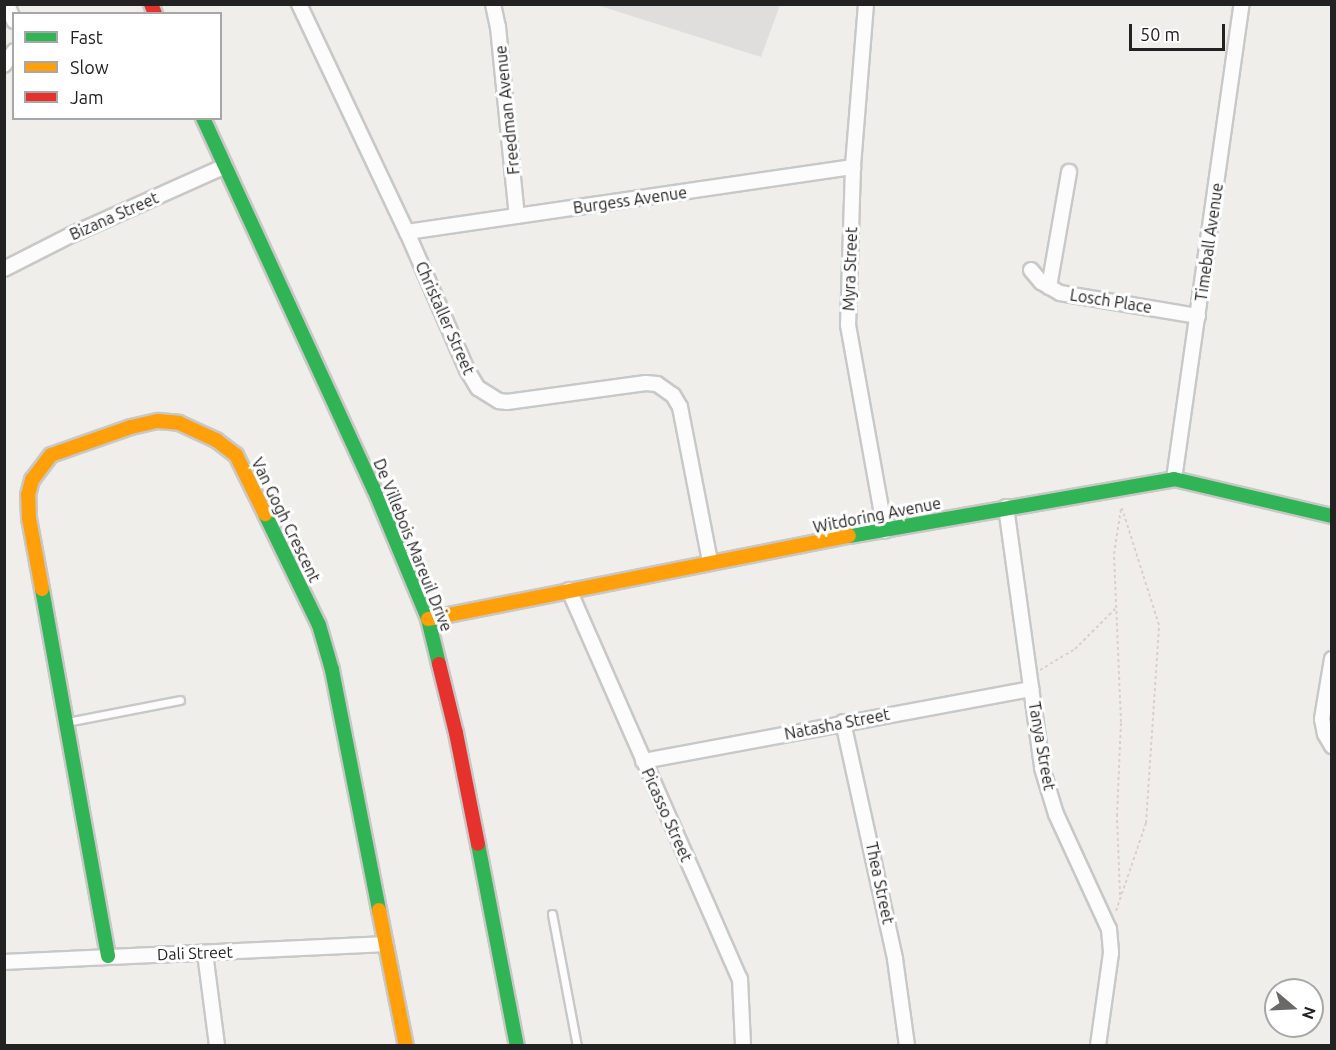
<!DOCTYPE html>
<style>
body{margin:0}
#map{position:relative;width:1336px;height:1050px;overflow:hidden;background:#f0eeeb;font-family:Ubuntu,sans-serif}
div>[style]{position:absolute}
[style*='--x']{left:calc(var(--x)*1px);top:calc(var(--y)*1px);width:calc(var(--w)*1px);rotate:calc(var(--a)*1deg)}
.residential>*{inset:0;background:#dfdedc}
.path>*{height:2px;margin-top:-1px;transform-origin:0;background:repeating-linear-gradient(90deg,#dccecd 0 3px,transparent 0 6px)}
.roads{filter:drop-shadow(2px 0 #c9c8c7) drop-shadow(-2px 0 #c9c8c7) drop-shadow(0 2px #c9c8c7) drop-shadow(0 -2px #c9c8c7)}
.lane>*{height:7px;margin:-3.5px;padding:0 3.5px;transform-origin:3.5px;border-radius:3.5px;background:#fdfcfc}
.street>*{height:14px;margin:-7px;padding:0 7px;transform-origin:7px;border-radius:7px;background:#fdfcfc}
.fast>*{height:14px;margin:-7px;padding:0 7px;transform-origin:7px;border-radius:7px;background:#30b455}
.slow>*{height:14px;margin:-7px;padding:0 7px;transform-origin:7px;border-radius:7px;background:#ff9f0a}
.jam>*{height:14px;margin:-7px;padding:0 7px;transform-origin:7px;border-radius:7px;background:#e5322d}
span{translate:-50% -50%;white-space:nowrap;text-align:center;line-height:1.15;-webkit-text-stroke:6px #fff;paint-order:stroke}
.street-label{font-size:16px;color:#222}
.frame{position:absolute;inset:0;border:6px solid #222;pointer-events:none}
.legend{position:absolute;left:12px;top:12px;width:210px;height:108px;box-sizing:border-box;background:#fff;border:2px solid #a7a7a7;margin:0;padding:8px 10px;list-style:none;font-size:18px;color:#222}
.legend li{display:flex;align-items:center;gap:12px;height:30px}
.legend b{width:30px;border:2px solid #a7a7a7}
.north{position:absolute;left:1264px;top:978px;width:60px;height:60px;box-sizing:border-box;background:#fff;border:2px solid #a7a7a7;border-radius:50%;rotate:109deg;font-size:16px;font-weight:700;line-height:24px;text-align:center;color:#222}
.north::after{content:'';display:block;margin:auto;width:21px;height:27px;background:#6a6968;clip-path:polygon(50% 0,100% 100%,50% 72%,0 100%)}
.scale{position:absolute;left:1129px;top:24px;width:96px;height:27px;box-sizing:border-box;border:3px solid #222;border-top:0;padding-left:8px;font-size:18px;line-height:21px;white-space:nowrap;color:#222;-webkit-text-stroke:4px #fff;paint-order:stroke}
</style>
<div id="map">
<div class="residential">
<i style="clip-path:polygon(597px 5px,597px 4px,780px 5px,761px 57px)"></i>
</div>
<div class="path">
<i style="--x:1040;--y:670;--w:41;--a:-31"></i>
<i style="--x:1075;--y:649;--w:58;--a:-45"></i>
<i style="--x:1120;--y:895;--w:79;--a:-92.2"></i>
<i style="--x:1117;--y:816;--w:94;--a:-87.6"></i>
<i style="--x:1121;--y:722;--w:168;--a:-92.4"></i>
<i style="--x:1114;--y:554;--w:46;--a:-81.2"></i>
<i style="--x:1116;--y:911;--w:93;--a:-71.2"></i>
<i style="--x:1146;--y:823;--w:198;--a:-86.2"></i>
<i style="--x:1159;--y:625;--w:126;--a:-107.6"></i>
</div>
<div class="roads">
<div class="lane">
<i style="--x:67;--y:722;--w:115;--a:-11"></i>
<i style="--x:552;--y:914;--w:134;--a:79.3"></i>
</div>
<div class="street">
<i style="--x:7;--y:4;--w:18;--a:68"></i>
<i style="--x:299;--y:4;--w:252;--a:64.7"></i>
<i style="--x:407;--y:232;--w:150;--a:66.5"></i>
<i style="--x:467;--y:370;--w:21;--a:59"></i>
<i style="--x:478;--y:388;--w:25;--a:32"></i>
<i style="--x:499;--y:401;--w:8;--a:7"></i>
<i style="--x:507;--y:402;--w:140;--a:-7.8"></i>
<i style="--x:646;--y:383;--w:11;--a:5"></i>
<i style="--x:657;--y:384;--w:19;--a:35"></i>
<i style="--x:673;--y:395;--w:14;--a:60"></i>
<i style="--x:680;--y:407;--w:158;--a:79"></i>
<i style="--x:493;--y:4;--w:24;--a:78"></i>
<i style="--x:498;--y:27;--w:190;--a:84.3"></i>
<i style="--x:866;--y:4;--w:164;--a:94.6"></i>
<i style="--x:853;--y:167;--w:158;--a:91.8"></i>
<i style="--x:848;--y:325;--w:209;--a:79.8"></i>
<i style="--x:4;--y:65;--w:17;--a:-54"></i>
<i style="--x:407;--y:232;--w:451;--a:-8.3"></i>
<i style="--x:4;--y:269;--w:75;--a:-26.9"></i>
<i style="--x:71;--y:235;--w:169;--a:-24.1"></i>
<i style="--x:1031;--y:270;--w:16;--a:50"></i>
<i style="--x:1041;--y:282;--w:22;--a:30"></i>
<i style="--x:1060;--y:293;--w:140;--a:9.5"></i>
<i style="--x:1049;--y:287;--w:117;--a:-80.1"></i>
<i style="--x:1174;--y:479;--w:480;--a:-81.9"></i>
<i style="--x:1006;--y:507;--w:263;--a:82.1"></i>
<i style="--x:1042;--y:768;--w:48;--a:73.1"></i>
<i style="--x:1056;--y:814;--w:127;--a:65.3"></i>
<i style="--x:1109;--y:929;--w:24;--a:85"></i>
<i style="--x:1111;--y:953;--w:94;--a:98"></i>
<i style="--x:569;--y:590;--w:425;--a:66.3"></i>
<i style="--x:740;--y:979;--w:67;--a:87.4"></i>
<i style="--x:1332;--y:659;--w:61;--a:99.5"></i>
<i style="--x:1322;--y:719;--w:15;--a:79"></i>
<i style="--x:1325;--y:734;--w:14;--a:60"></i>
<i style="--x:843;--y:722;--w:243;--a:77.6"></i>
<i style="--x:895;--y:959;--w:88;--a:82.1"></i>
<i style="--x:643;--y:761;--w:395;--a:-10.5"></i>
<i style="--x:205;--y:953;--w:94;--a:82.6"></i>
<i style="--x:4;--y:962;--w:382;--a:-2.7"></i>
</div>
<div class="fast">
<i style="--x:203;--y:118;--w:409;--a:65.3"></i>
<i style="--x:374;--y:489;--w:141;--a:67.4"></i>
<i style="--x:428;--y:619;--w:46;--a:76.3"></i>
<i style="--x:265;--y:514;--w:123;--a:64.1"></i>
<i style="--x:319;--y:625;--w:47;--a:73.9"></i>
<i style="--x:332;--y:670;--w:245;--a:78.9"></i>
<i style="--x:849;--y:536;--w:330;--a:-9.9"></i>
<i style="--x:1174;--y:479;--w:162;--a:13.2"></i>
<i style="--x:42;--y:589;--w:373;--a:79.8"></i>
<i style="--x:478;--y:844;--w:206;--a:79.1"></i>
</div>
<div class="slow">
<i style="--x:42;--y:589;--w:72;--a:-100.4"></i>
<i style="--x:29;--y:518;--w:23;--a:-92"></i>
<i style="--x:28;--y:495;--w:16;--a:-75"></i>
<i style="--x:32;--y:480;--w:31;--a:-53"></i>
<i style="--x:51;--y:455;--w:85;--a:-19.3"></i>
<i style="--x:131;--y:427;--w:28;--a:-13"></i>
<i style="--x:158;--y:421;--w:21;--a:5"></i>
<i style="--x:179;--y:423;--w:41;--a:24.7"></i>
<i style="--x:216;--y:440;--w:25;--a:37"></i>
<i style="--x:236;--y:455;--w:66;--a:63.8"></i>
<i style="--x:428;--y:619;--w:429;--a:-11.2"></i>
<i style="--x:379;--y:910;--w:139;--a:78.8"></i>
</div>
<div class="jam">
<i style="--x:151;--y:4;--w:11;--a:68"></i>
<i style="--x:439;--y:664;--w:71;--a:76.2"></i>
<i style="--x:456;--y:733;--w:113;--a:78.8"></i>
</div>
</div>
<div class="street-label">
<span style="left:507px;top:110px;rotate:-96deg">Freedman Avenue</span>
<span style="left:630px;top:200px;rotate:-8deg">Burgess Avenue</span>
<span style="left:114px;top:216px;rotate:-24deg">Bizana Street</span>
<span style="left:1209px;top:242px;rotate:-82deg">Timeball Avenue</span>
<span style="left:850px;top:269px;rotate:-88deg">Myra Street</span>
<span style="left:1111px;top:301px;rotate:9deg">Losch Place</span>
<span style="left:445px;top:318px;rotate:66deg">Christaller Street</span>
<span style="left:877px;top:515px;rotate:-11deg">Witdoring Avenue</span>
<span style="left:286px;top:520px;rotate:64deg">Van Gogh Crescent</span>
<span style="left:413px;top:545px;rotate:68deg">De Villebois Mareuil Drive</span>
<span style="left:837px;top:724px;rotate:-11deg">Natasha Street</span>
<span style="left:1042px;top:746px;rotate:80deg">Tanya Street</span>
<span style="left:667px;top:815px;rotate:66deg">Picasso Street</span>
<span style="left:880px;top:883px;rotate:78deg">Thea Street</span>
<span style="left:195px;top:953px;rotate:-2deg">Dali Street</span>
</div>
<div class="frame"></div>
<ul class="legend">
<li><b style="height:8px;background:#30b455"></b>Fast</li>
<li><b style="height:8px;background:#ff9f0a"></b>Slow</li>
<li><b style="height:8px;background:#e5322d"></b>Jam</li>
</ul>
<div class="north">N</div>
<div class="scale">50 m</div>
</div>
